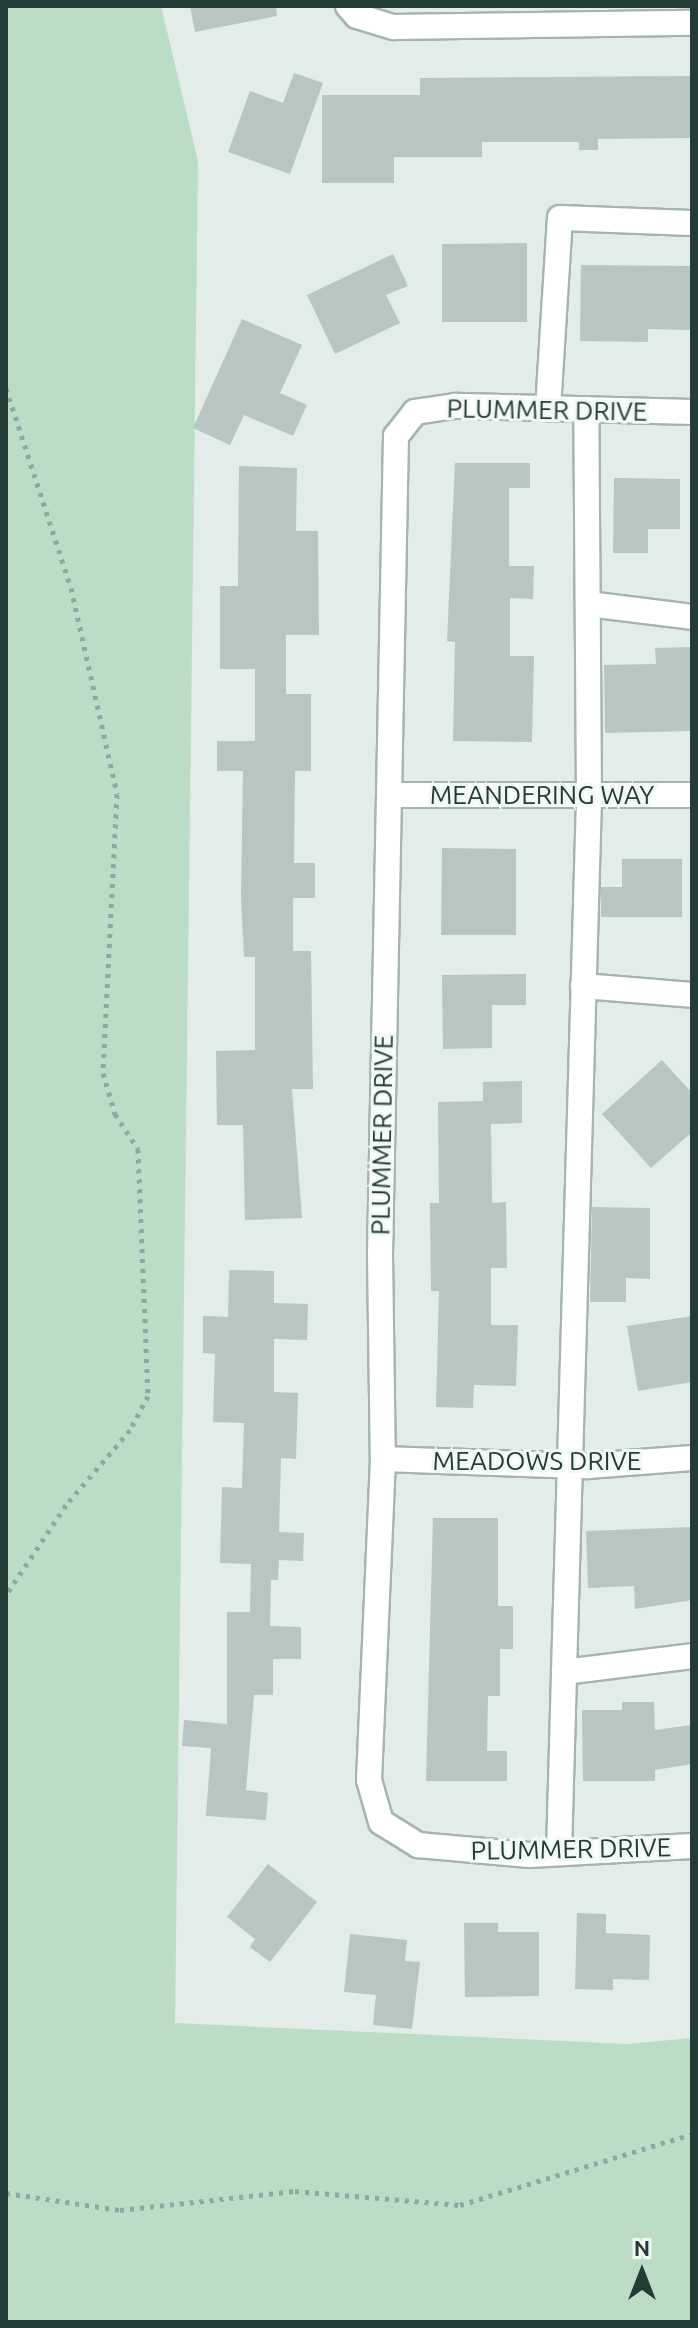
<!DOCTYPE html>
<style>
body{margin:0}
#map{position:relative;width:698px;height:2328px;overflow:hidden;background:#e2ece8;font-family:Ubuntu,sans-serif}
div>[style]{position:absolute}
[style*='--x']{left:calc(var(--x)*1px);top:calc(var(--y)*1px);width:calc(var(--w)*1px);rotate:calc(var(--a)*1deg)}
.green>*{inset:0;background:#bcdcc6}
.building>*{inset:0;background:#b7c6c1}
.path>*{height:5px;margin-top:-2.5px;transform-origin:0;background:repeating-linear-gradient(90deg,#84aea3 0 4px,transparent 0 10px)}
.roads{filter:drop-shadow(2px 0 #a5b4af) drop-shadow(-2px 0 #a5b4af) drop-shadow(0 2px #a5b4af) drop-shadow(0 -2px #a5b4af)}
.minor>*{height:24px;margin:-12px;padding:0 12px;transform-origin:12px;border-radius:12px;background:#fff}
span{translate:-50% -50%;white-space:nowrap;text-align:center;line-height:1.15;-webkit-text-stroke:6px #f2f8f6;paint-order:stroke}
.street-label{font-size:26px;color:#233c37}
.frame{position:absolute;inset:0;border:8px solid #233c37;pointer-events:none}
.north{position:absolute;left:602px;top:2232px;width:80px;height:80px;-webkit-text-stroke:6px #f2f8f6;paint-order:stroke;rotate:0deg;font-size:22px;font-weight:700;line-height:32px;text-align:center;color:#233c37}
.north::after{content:'';display:block;margin:auto;width:28px;height:36px;background:#233c37;clip-path:polygon(50% 0,100% 100%,50% 72%,0 100%)}
</style>
<div id="map">
<div class="green">
<i style="clip-path:polygon(6px 6px,161px 6px,198px 161px,175px 2023px,627px 2044px,692px 2038px,692px 2322px,6px 2322px)"></i>
</div>
<div class="building">
<i style="clip-path:polygon(190px 6px,276px 6px,277px 16px,195px 32px)"></i>
<i style="clip-path:polygon(294px 73px,323px 83px,290px 174px,228px 152px,250px 91px,283px 103px)"></i>
<i style="clip-path:polygon(692px 76px,692px 138px,598px 139px,598px 150px,579px 150px,579px 142px,482px 142px,482px 157px,394px 157px,394px 183px,322px 183px,322px 95px,420px 95px,420px 78px)"></i>
<i style="clip-path:polygon(527px 243px,527px 322px,442px 322px,442px 244px)"></i>
<i style="clip-path:polygon(393px 254px,408px 286px,386px 295px,400px 323px,335px 354px,307px 295px)"></i>
<i style="clip-path:polygon(581px 265px,692px 266px,692px 330px,648px 329px,648px 342px,580px 341px)"></i>
<i style="clip-path:polygon(242px 319px,302px 345px,280px 393px,307px 405px,293px 436px,244px 415px,230px 445px,193px 428px)"></i>
<i style="clip-path:polygon(455px 463px,530px 463px,530px 488px,509px 488px,509px 566px,534px 566px,533px 599px,510px 598px,510px 656px,534px 656px,532px 742px,453px 741px,455px 642px,447px 641px)"></i>
<i style="clip-path:polygon(239px 466px,297px 468px,296px 531px,318px 531px,319px 635px,286px 635px,286px 694px,311px 694px,311px 771px,295px 771px,294px 863px,315px 863px,315px 898px,293px 898px,293px 951px,311px 951px,313px 1089px,292px 1089px,302px 1218px,245px 1220px,243px 1125px,217px 1125px,216px 1051px,255px 1050px,255px 957px,244px 957px,241px 897px,243px 771px,217px 771px,217px 741px,255px 741px,255px 669px,220px 669px,220px 586px,238px 586px)"></i>
<i style="clip-path:polygon(614px 478px,680px 479px,680px 529px,648px 529px,648px 553px,613px 553px)"></i>
<i style="clip-path:polygon(692px 647px,692px 731px,605px 733px,604px 665px,656px 664px,655px 648px)"></i>
<i style="clip-path:polygon(442px 848px,516px 849px,516px 935px,441px 935px)"></i>
<i style="clip-path:polygon(622px 859px,682px 859px,682px 917px,601px 917px,601px 887px,622px 887px)"></i>
<i style="clip-path:polygon(526px 974px,526px 1005px,492px 1005px,492px 1048px,443px 1049px,442px 975px)"></i>
<i style="clip-path:polygon(662px 1060px,692px 1093px,692px 1132px,651px 1168px,602px 1114px)"></i>
<i style="clip-path:polygon(522px 1081px,522px 1123px,491px 1124px,492px 1203px,506px 1202px,507px 1268px,491px 1268px,491px 1325px,518px 1325px,516px 1386px,474px 1385px,473px 1408px,436px 1407px,439px 1291px,431px 1291px,430px 1203px,439px 1203px,438px 1102px,483px 1101px,483px 1082px)"></i>
<i style="clip-path:polygon(592px 1207px,650px 1208px,650px 1279px,626px 1278px,626px 1302px,590px 1302px)"></i>
<i style="clip-path:polygon(229px 1270px,274px 1271px,274px 1303px,308px 1304px,307px 1340px,274px 1339px,274px 1392px,298px 1393px,296px 1459px,281px 1458px,279px 1532px,304px 1533px,303px 1561px,279px 1560px,278px 1580px,271px 1580px,270px 1626px,301px 1627px,301px 1659px,273px 1659px,273px 1695px,254px 1695px,246px 1790px,268px 1793px,266px 1820px,206px 1816px,211px 1748px,182px 1746px,184px 1720px,227px 1724px,227px 1612px,250px 1612px,251px 1564px,220px 1563px,222px 1487px,242px 1488px,244px 1423px,213px 1422px,215px 1354px,203px 1353px,203px 1316px,228px 1317px)"></i>
<i style="clip-path:polygon(692px 1316px,692px 1382px,638px 1391px,627px 1326px)"></i>
<i style="clip-path:polygon(433px 1518px,498px 1518px,498px 1606px,513px 1606px,513px 1649px,500px 1649px,500px 1696px,488px 1696px,487px 1751px,507px 1751px,507px 1781px,426px 1781px)"></i>
<i style="clip-path:polygon(692px 1527px,692px 1600px,635px 1609px,634px 1586px,588px 1588px,586px 1531px)"></i>
<i style="clip-path:polygon(622px 1702px,654px 1702px,655px 1730px,692px 1725px,692px 1764px,655px 1770px,655px 1781px,583px 1781px,582px 1710px,622px 1710px)"></i>
<i style="clip-path:polygon(268px 1864px,317px 1902px,270px 1962px,250px 1947px,255px 1939px,227px 1917px)"></i>
<i style="clip-path:polygon(577px 1913px,606px 1914px,606px 1933px,650px 1935px,649px 1980px,613px 1979px,613px 1990px,575px 1989px)"></i>
<i style="clip-path:polygon(464px 1923px,498px 1923px,498px 1932px,539px 1932px,539px 1996px,465px 1997px)"></i>
<i style="clip-path:polygon(350px 1934px,407px 1940px,405px 1961px,420px 1962px,412px 2029px,373px 2025px,376px 1995px,344px 1992px)"></i>
</div>
<div class="path">
<i style="--x:6;--y:388;--w:210;--a:72"></i>
<i style="--x:71;--y:588;--w:211;--a:77.4"></i>
<i style="--x:117;--y:794;--w:279;--a:92.9"></i>
<i style="--x:103;--y:1073;--w:43;--a:73.7"></i>
<i style="--x:115;--y:1114;--w:42;--a:56.7"></i>
<i style="--x:138;--y:1149;--w:247;--a:87.7"></i>
<i style="--x:148;--y:1396;--w:38;--a:118"></i>
<i style="--x:130;--y:1430;--w:99;--a:130.5"></i>
<i style="--x:66;--y:1505;--w:108;--a:123.7"></i>
<i style="--x:6;--y:2193;--w:115;--a:8.5"></i>
<i style="--x:120;--y:2210;--w:176;--a:-6.2"></i>
<i style="--x:295;--y:2191;--w:166;--a:4.8"></i>
<i style="--x:460;--y:2205;--w:243;--a:-17"></i>
</div>
<div class="roads">
<div class="minor">
<i style="--x:348;--y:6;--w:13;--a:48"></i>
<i style="--x:357;--y:16;--w:38;--a:17"></i>
<i style="--x:393;--y:27;--w:299;--a:-0.8"></i>
<i style="--x:548;--y:408;--w:190;--a:-86.4"></i>
<i style="--x:560;--y:218;--w:132;--a:2.2"></i>
<i style="--x:692;--y:412;--w:237;--a:-178.5"></i>
<i style="--x:455;--y:406;--w:40;--a:171.5"></i>
<i style="--x:415;--y:412;--w:31;--a:128"></i>
<i style="--x:396;--y:436;--w:819;--a:91.12"></i>
<i style="--x:380;--y:1255;--w:204;--a:89.2"></i>
<i style="--x:383;--y:1459;--w:321;--a:92.5"></i>
<i style="--x:369;--y:1780;--w:44;--a:74.1"></i>
<i style="--x:381;--y:1822;--w:44;--a:31.9"></i>
<i style="--x:418;--y:1845;--w:112;--a:5.1"></i>
<i style="--x:530;--y:1855;--w:162;--a:-3.2"></i>
<i style="--x:588;--y:604;--w:105;--a:7.1"></i>
<i style="--x:393;--y:795;--w:299;--a:0"></i>
<i style="--x:583;--y:986;--w:109;--a:4.7"></i>
<i style="--x:383;--y:1459;--w:205;--a:2"></i>
<i style="--x:588;--y:1466;--w:104;--a:-4.4"></i>
<i style="--x:564;--y:1672;--w:874;--a:-88.36"></i>
<i style="--x:589;--y:798;--w:389;--a:-90.4"></i>
<i style="--x:559;--y:1853;--w:181;--a:-88.4"></i>
<i style="--x:564;--y:1672;--w:129;--a:-7.1"></i>
</div>
</div>
<div class="street-label">
<span style="left:547px;top:410px;rotate:1deg">PLUMMER DRIVE</span>
<span style="left:542px;top:795px">MEANDERING WAY</span>
<span style="left:382px;top:1135px;rotate:-89deg">PLUMMER DRIVE</span>
<span style="left:537px;top:1461px">MEADOWS DRIVE</span>
<span style="left:571px;top:1849px;rotate:-1deg">PLUMMER DRIVE</span>
</div>
<div class="frame"></div>
<div class="north">N</div>
</div>
